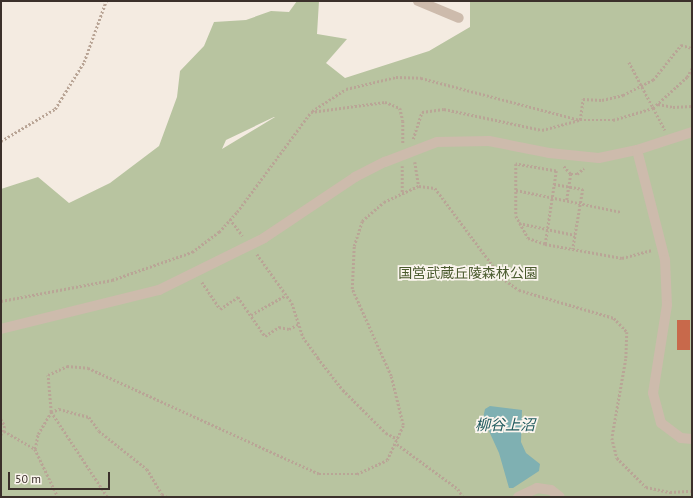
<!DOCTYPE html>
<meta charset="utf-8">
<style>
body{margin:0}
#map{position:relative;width:693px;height:498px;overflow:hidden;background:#f4ebe1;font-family:"PT Sans","Noto Sans JP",sans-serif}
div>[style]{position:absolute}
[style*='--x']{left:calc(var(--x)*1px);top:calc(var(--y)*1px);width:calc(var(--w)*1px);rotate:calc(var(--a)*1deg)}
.green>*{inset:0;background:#b8c4a0}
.water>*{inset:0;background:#7fb0b2}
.building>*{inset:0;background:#c8694b}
.path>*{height:2.5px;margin-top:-1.25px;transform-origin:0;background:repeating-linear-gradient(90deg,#b9a596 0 2px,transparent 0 4px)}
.minor>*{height:10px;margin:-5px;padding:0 5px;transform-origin:5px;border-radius:5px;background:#cdbbac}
.minor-bridge>*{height:10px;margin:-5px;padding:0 5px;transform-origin:5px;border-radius:5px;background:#cdbbac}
span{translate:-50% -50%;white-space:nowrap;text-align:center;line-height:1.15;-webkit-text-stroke:3.5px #fbf5ee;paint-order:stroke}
.park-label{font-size:14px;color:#4a5a2e}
.water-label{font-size:15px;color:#1f5a5e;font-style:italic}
.frame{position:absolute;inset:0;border:2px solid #3b302b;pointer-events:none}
.scale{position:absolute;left:8px;top:472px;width:102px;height:18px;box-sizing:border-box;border:2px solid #3b302b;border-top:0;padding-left:5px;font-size:12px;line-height:14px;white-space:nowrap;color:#3b302b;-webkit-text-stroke:3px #fbf5ee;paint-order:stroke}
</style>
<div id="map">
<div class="green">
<i style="clip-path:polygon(evenodd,297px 1px,319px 1px,317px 34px,347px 39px,326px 63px,345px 78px,429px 51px,470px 27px,470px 1px,692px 1px,692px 497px,1px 497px,1px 189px,38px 177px,69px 203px,110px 183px,159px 146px,177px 97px,180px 71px,204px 46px,214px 22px,246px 20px,271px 11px,289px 12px,297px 1px,274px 117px,275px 117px,222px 149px,226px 140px,274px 117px)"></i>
</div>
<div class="water">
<i style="clip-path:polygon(490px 406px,522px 410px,521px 442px,526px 453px,540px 464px,539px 471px,513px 488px,509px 488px,499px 453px,483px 418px,485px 409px)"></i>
</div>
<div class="building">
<i style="clip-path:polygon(677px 320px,690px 320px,690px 350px,677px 350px)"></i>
</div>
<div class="path">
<i style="--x:629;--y:62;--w:77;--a:62.1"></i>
<i style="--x:658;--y:104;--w:15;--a:11"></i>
<i style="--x:673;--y:107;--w:19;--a:-3"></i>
<i style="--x:312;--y:111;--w:40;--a:-32.9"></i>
<i style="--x:346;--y:89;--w:51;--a:-13.5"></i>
<i style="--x:396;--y:77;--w:25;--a:2"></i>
<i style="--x:421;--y:78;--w:164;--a:14.8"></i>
<i style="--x:580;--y:120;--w:21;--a:-82"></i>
<i style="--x:583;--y:99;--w:19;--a:3"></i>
<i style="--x:602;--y:100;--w:22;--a:-13"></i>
<i style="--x:623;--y:95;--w:34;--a:-27"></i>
<i style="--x:653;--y:80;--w:45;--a:-51.3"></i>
<i style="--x:681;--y:45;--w:11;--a:15"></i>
<i style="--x:413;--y:139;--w:28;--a:-72"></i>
<i style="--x:422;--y:112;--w:22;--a:-8"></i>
<i style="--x:444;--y:109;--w:100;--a:12.1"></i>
<i style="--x:542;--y:130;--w:39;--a:-15"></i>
<i style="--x:580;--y:120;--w:33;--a:0"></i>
<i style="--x:613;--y:120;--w:42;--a:-16.7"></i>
<i style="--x:653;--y:108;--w:46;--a:-42.4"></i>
<i style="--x:687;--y:77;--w:10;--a:-61"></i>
<i style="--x:1;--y:141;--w:63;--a:-30.7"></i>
<i style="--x:55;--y:109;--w:55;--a:-58.3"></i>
<i style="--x:84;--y:62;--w:65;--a:-70.2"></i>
<i style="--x:415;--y:162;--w:24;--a:81"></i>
<i style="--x:564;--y:166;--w:11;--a:49"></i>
<i style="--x:571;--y:174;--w:26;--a:99"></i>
<i style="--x:571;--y:174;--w:6;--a:0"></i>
<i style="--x:577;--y:174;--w:9;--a:-41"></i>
<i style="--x:554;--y:184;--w:29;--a:10"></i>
<i style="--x:583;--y:189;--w:61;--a:99.5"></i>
<i style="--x:516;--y:190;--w:107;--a:11.8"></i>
<i style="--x:402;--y:192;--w:26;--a:-90"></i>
<i style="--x:230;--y:219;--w:21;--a:53"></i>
<i style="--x:519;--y:223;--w:57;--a:12.1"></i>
<i style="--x:545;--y:244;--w:74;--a:-81.4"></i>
<i style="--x:556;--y:171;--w:41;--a:-170.1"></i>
<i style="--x:516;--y:164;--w:52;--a:90"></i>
<i style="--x:516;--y:216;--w:25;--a:61"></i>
<i style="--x:528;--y:238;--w:18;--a:19"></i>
<i style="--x:545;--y:244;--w:78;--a:10.3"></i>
<i style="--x:622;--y:258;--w:30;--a:-15"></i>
<i style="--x:257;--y:254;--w:60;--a:54.5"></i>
<i style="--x:292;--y:303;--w:36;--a:72"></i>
<i style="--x:303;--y:337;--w:26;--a:54"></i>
<i style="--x:318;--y:358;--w:41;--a:52"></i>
<i style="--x:343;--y:390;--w:61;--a:45"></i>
<i style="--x:386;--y:433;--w:13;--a:27"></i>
<i style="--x:202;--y:282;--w:32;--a:56"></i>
<i style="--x:220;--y:309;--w:22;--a:-34"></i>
<i style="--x:238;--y:297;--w:47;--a:55.3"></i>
<i style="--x:265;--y:336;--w:17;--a:-33"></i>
<i style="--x:279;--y:327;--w:10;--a:11"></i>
<i style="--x:289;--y:329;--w:11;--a:-27"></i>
<i style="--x:1;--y:301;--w:113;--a:-10.7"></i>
<i style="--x:112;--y:280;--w:85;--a:-19.3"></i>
<i style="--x:192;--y:252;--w:34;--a:-37"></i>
<i style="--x:219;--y:232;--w:27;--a:-48"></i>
<i style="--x:237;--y:212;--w:124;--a:-53.5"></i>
<i style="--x:311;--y:112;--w:75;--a:-7.7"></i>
<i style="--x:385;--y:102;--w:16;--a:22"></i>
<i style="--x:400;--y:108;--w:13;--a:77"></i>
<i style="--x:403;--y:121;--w:22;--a:90"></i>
<i style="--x:251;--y:315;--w:40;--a:-29.7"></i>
<i style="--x:1;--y:419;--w:8;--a:60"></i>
<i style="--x:5;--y:426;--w:10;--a:114"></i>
<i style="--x:4;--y:431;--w:36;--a:30"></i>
<i style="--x:35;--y:449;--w:53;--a:64.4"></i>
<i style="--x:397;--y:444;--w:76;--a:36.4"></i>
<i style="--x:458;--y:489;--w:9;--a:58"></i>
<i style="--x:35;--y:449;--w:15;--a:-79"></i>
<i style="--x:38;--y:434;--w:26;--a:-59"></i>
<i style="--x:51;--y:412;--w:9;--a:-21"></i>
<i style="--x:59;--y:409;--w:31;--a:15"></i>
<i style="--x:89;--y:417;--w:17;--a:54"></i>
<i style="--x:99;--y:431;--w:61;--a:38.4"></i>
<i style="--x:147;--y:469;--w:29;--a:59"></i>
<i style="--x:162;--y:494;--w:6;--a:31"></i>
<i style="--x:107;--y:497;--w:102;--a:-123.4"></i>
<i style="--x:51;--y:412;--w:37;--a:-95"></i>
<i style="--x:48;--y:375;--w:21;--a:-25"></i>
<i style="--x:67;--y:366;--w:21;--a:5"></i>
<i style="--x:88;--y:368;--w:254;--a:24.6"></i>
<i style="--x:319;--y:474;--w:38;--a:0"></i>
<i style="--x:357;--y:474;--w:33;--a:-25"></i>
<i style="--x:387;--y:460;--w:38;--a:-65"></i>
<i style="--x:403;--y:425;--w:50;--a:-103.8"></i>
<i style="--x:391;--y:376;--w:95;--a:-114.1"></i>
<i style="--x:352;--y:289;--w:43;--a:-87.3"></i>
<i style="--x:354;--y:246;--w:26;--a:-72"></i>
<i style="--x:362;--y:221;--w:29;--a:-41"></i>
<i style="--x:384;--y:202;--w:38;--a:-25"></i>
<i style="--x:419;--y:186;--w:16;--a:7"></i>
<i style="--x:435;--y:188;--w:112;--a:53.3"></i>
<i style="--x:502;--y:278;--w:21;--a:35"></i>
<i style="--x:519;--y:290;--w:99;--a:16.4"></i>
<i style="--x:614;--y:318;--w:19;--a:47"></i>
<i style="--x:627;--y:332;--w:27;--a:92"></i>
<i style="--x:626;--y:359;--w:80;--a:100"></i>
<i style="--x:612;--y:438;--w:21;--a:76"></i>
<i style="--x:617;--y:458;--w:41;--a:45"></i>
<i style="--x:646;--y:487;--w:25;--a:12"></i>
<i style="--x:670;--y:492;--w:22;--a:-3"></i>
</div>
<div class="minor">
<i style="--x:418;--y:1;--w:44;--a:22.5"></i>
<i style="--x:437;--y:142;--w:52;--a:-1.1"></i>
<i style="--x:489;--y:141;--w:61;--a:11.3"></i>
<i style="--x:549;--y:153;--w:50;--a:5.7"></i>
<i style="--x:599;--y:158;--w:39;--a:-12"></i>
<i style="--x:637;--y:150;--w:58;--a:-18.1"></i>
<i style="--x:637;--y:150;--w:114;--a:75.7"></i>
<i style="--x:665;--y:260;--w:45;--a:87.5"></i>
<i style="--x:667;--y:305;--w:89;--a:99"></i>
<i style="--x:653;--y:393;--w:31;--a:75"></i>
<i style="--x:661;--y:423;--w:25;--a:37"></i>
<i style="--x:681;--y:438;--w:11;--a:5"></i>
<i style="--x:1;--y:329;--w:163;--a:-13.9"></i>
<i style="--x:159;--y:290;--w:117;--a:-26.3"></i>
<i style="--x:264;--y:238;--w:110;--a:-33.8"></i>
<i style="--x:355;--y:177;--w:34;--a:-27"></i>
<i style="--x:518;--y:497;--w:21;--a:-25"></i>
<i style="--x:537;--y:488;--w:14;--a:8"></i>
<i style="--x:551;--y:490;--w:11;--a:38"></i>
</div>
<div class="minor-bridge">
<i style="--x:385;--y:162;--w:56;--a:-21"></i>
</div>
<div class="park-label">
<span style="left:468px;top:273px">国営武蔵丘陵森林公園</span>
</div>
<div class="water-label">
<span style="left:505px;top:425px">柳谷上沼</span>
</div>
<div class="frame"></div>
<div class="scale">50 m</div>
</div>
